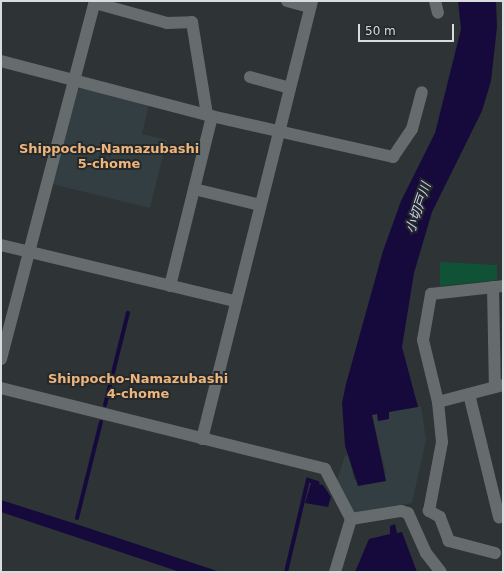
<!DOCTYPE html>
<html>
<head>
<meta charset="utf-8">
<style>
  body { margin:0 }
  #map { position:relative; width:504px; height:573px; overflow:hidden; background:#2e3335; font-family:"DejaVu Sans","Noto Sans JP",sans-serif }
  div>[style] { position:absolute }
  .built>* { inset:0; background:#333e43 }
  .green>* { inset:0; background:#105235 }
  .water>* { inset:0; background:#160a3d }
  .stream>* { height:4px; margin:-2px; padding:0 2px; transform-origin:2px; border-radius:2px; background:#160a3d }
  .minor>* { height:12px; margin:-6px; padding:0 6px; transform-origin:6px; border-radius:6px; background:#666c6e }
  span { translate:-50% -50%; white-space:nowrap; text-align:center; line-height:1.15; -webkit-text-stroke:4px #24292b; paint-order:stroke }
  .neighbourhood-label { font-size:13px; color:#f0b57c; font-weight:700 }
  .water-label { font-size:13px; color:#d1d0f3; font-style:italic }
  .frame { position:absolute; inset:0; border:2px solid #d9dcdd; pointer-events:none }
  .scale { position:absolute; left:358px; top:24px; width:96px; height:18px; box-sizing:border-box; border:2px solid #d9dcdd; border-top:0; padding-left:5px; font-size:12px; line-height:14px; white-space:nowrap; color:#d9dcdd; -webkit-text-stroke:3px #24292b; paint-order:stroke }
</style>
</head>
<body>
<div id="map">
  <div class="built">
    <div style="clip-path:polygon(81px 88px,149px 104px,142px 134px,167px 140px,150px 208px,52px 184px,76px 91px)"></div>
    <div style="clip-path:polygon(421px 406px,426px 440px,412px 503px,354px 513px,337px 480px,345px 456px,349px 454px,354px 480px,386px 473px,372px 415px,377px 414px,378px 421px,389px 419px,388px 412px)"></div>
  </div>
  <div class="green">
    <div style="clip-path:polygon(440px 262px,497px 265px,497px 280px,440px 286px)"></div>
  </div>
  <div class="water">
    <div style="clip-path:polygon(458px 1px,496px 1px,497px 27px,491px 81px,482px 111px,432px 212px,414px 273px,402px 347px,418px 407px,389px 412px,389px 419px,378px 421px,377px 414px,372px 415px,386px 481px,358px 486px,345px 446px,342px 403px,346px 384px,383px 251px,401px 201px,435px 133px,461px 29px)"></div>
    <div style="clip-path:polygon(311px 483px,323px 485px,331px 497px,328px 507px,305px 503px)"></div>
    <div style="clip-path:polygon(1px 500px,76px 524px,220px 572px,180px 572px,1px 512px)"></div>
    <div style="clip-path:polygon(395px 524px,397px 533px,402px 532px,417px 572px,355px 572px,369px 539px,390px 534px,390px 526px)"></div>
  </div>
  <div class="stream">
    <div style="left:105px;top:405px;width:95px;rotate:-76deg"></div>
    <div style="left:77px;top:518px;width:99px;rotate:-76deg"></div>
    <div style="left:286px;top:572px;width:95px;rotate:-76.6deg"></div>
    <div style="left:308px;top:480px;width:10px;rotate:17deg"></div>
  </div>
  <div class="minor">
    <div style="left:287px;top:1px;width:24px;rotate:15deg"></div>
    <div style="left:435px;top:1px;width:12px;rotate:76deg"></div>
    <div style="left:95px;top:3px;width:75px;rotate:15.5deg"></div>
    <div style="left:167px;top:23px;width:25px;rotate:-2deg"></div>
    <div style="left:192px;top:22px;width:94px;rotate:80.8deg"></div>
    <div style="left:1px;top:61px;width:213px;rotate:14.7deg"></div>
    <div style="left:207px;top:115px;width:191px;rotate:12.7deg"></div>
    <div style="left:393px;top:157px;width:34px;rotate:-56deg"></div>
    <div style="left:412px;top:129px;width:38px;rotate:-75deg"></div>
    <div style="left:250px;top:77px;width:41px;rotate:15.4deg"></div>
    <div style="left:194px;top:189px;width:68px;rotate:13.6deg"></div>
    <div style="left:1px;top:245px;width:241px;rotate:13.5deg"></div>
    <div style="left:170px;top:286px;width:175px;rotate:-76.1deg"></div>
    <div style="left:493px;top:287px;width:100px;rotate:88.9deg"></div>
    <div style="left:1px;top:359px;width:370px;rotate:-75.3deg"></div>
    <div style="left:1px;top:388px;width:334px;rotate:14deg"></div>
    <div style="left:325px;top:469px;width:56px;rotate:62.5deg"></div>
    <div style="left:351px;top:519px;width:55px;rotate:106.8deg"></div>
    <div style="left:469px;top:394px;width:127px;rotate:76.3deg"></div>
    <div style="left:438px;top:402px;width:67px;rotate:-14.7deg"></div>
    <div style="left:202px;top:439px;width:452px;rotate:-75.9deg"></div>
    <div style="left:351px;top:519px;width:51px;rotate:-9.1deg"></div>
    <div style="left:401px;top:511px;width:7px;rotate:16deg"></div>
    <div style="left:408px;top:513px;width:44px;rotate:65.8deg"></div>
    <div style="left:426px;top:553px;width:24px;rotate:52deg"></div>
    <div style="left:495px;top:553px;width:48px;rotate:-165.4deg"></div>
    <div style="left:449px;top:541px;width:26px;rotate:-111deg"></div>
    <div style="left:440px;top:517px;width:13px;rotate:-151deg"></div>
    <div style="left:429px;top:511px;width:70px;rotate:-79.3deg"></div>
    <div style="left:442px;top:442px;width:40px;rotate:-95.7deg"></div>
    <div style="left:438px;top:402px;width:64px;rotate:-103.6deg"></div>
    <div style="left:423px;top:340px;width:47px;rotate:-80.1deg"></div>
    <div style="left:431px;top:294px;width:72px;rotate:-6.3deg"></div>
  </div>
  <div class="neighbourhood-label">
    <span style="left:109px;top:157px">Shippocho-Namazubashi<br>5-chome</span>
    <span style="left:138px;top:387px">Shippocho-Namazubashi<br>4-chome</span>
  </div>
  <div class="water-label">
    <span style="left:419px;top:208px;rotate:-71deg">小切戸川</span>
  </div>
  <div class="frame"></div>
  <div class="scale">50 m</div>
</div>
</body>
</html>
